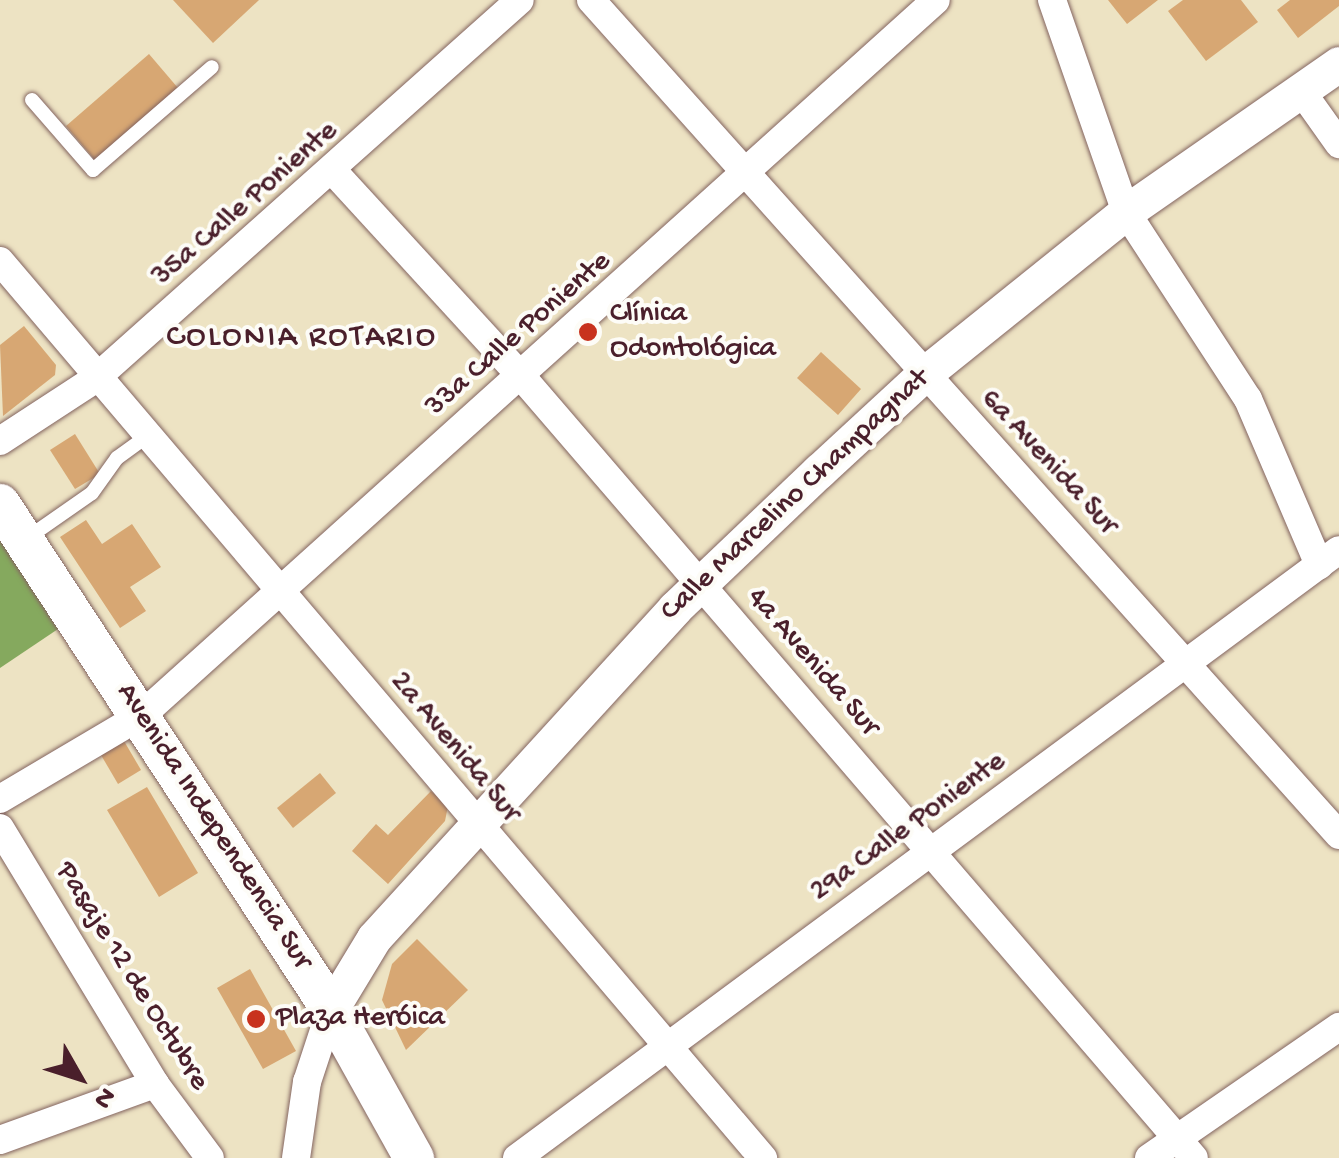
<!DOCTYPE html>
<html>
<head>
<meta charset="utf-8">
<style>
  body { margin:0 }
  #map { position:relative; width:1339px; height:1158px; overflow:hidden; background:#ede3c3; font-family:"Gochi Hand",sans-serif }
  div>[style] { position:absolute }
  .forest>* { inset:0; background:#85a95e }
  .building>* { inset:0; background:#d7a773 }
  .roads { filter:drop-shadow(0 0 2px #836460) drop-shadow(0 0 2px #836460) }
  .service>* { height:14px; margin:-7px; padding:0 7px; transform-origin:7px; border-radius:7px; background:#fff }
  .minor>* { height:28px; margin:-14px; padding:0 14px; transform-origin:14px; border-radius:14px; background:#fff }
  .tertiary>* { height:35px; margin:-17.5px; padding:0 17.5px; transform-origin:17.5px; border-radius:17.5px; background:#fff }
  .secondary>* { height:40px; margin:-20px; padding:0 20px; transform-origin:20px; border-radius:20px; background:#fff }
  .dots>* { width:28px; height:28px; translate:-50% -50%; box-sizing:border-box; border:5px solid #fdfcf7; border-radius:50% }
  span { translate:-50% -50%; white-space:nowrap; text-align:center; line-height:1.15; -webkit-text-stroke:8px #fdfcf7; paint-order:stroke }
  .street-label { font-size:30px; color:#4a1f2b }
  .poi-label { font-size:30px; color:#4a1f2b }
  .left { translate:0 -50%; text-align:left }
  .neighbourhood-label { font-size:32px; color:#4a1f2b; letter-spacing:2.5px }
  .north { position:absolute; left:30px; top:1028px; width:100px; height:100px; -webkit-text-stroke:8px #fdfcf7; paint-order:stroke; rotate:129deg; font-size:28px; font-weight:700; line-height:40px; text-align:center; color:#4a1f2b }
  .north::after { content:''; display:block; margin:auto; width:35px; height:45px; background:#4a1f2b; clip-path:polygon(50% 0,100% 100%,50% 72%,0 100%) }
</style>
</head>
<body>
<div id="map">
  <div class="forest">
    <div style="clip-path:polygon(0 535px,64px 625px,0 668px)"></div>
  </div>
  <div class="building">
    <div style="clip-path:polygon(173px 0,259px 0,213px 43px)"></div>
    <div style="clip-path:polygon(1108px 0,1158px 0,1127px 24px)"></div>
    <div style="clip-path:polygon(1183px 0,1241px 0,1258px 22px,1206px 61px,1168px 11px)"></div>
    <div style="clip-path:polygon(1290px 0,1339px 0,1339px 6px,1298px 38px,1277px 10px)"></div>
    <div style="clip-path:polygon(149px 54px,178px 88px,95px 160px,66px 126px)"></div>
    <div style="clip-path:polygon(24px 326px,56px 365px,55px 375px,3px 416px,0 345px)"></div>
    <div style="clip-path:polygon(821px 352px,861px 389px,838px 415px,797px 378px)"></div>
    <div style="clip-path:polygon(75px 434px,100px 474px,75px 489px,50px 450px)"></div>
    <div style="clip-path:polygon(86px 520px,102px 544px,132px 524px,161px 567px,130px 587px,146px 611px,120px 628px,60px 537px)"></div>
    <div style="clip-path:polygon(124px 741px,141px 770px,118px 784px,101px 755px)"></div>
    <div style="clip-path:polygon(320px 773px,336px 793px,293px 828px,277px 808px)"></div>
    <div style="clip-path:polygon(147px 787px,198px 873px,159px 897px,107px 810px)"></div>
    <div style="clip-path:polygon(431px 791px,448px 806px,445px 821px,388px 884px,352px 851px,376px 824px,388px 835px)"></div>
    <div style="clip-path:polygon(417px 939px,468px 990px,406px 1050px,382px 1000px,392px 964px)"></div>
    <div style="clip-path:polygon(250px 969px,296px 1051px,263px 1069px,217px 988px)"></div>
  </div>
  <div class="roads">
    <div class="service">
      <div style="left:32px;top:100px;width:93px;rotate:48.9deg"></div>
      <div style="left:93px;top:170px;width:157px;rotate:-40.9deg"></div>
      <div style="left:26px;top:539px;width:80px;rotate:-34.9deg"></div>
      <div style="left:92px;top:493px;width:43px;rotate:-54.5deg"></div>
      <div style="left:117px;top:458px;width:36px;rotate:-36deg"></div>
    </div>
    <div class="minor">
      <div style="left:591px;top:0;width:1121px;rotate:48.15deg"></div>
      <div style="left:1052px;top:0;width:225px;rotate:70.8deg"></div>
      <div style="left:1126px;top:212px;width:223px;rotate:56.9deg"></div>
      <div style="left:1248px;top:399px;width:181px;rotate:66.8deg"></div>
      <div style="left:1302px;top:92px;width:64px;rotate:54.6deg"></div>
      <div style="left:334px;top:172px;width:278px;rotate:47.5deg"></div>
      <div style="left:522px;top:377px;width:1030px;rotate:49.29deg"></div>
      <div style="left:0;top:261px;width:1178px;rotate:49.62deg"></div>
      <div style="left:0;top:441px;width:113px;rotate:-33.1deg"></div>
      <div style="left:95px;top:379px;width:569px;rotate:-41.73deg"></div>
      <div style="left:0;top:799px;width:165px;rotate:-30.6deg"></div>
      <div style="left:142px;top:715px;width:1068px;rotate:-42deg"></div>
      <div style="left:0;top:828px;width:299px;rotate:58.8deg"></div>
      <div style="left:155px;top:1084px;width:92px;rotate:53.4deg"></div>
      <div style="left:0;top:1140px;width:165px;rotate:-19.9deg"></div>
      <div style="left:296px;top:1158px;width:77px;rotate:-81.8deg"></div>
      <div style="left:307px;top:1082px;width:77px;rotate:-71.8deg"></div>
      <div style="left:517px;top:1158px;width:1022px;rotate:-36.49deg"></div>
      <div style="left:1149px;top:1158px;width:231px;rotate:-34.6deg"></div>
    </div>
    <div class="tertiary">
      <div style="left:331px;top:1009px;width:83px;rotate:-58.8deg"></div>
      <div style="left:374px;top:938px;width:447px;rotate:-47.6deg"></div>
      <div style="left:675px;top:608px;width:199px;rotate:-43.6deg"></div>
      <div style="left:819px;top:471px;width:140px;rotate:-42.7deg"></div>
      <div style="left:922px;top:376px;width:262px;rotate:-38.8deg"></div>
      <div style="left:1126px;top:212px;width:259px;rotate:-34.8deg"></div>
    </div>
    <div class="secondary">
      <div style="left:0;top:504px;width:604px;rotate:56.76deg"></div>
      <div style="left:331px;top:1009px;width:171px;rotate:60.9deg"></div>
    </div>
  </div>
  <div class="dots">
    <div style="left:588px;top:332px;background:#c8321e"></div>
    <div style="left:256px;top:1019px;background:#c8321e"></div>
  </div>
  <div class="street-label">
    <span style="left:246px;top:205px;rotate:-41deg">35a Calle Poniente</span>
    <span style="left:519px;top:335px;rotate:-41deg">33a Calle Poniente</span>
    <span style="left:1048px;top:463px;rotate:47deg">6a Avenida Sur</span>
    <span style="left:796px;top:496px;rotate:-43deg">Calle Marcelino Champagnat</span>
    <span style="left:812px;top:663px;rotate:49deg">4a Avenida Sur</span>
    <span style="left:454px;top:748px;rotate:50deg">2a Avenida Sur</span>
    <span style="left:213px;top:827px;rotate:57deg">Avenida Independencia Sur</span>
    <span style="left:909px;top:828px;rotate:-36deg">29a Calle Poniente</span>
    <span style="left:131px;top:977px;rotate:58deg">Pasaje 12 de Octubre</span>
  </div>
  <div class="poi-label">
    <span class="left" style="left:610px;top:332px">Clínica<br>Odontológica</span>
    <span class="left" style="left:276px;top:1019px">Plaza Heróica</span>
  </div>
  <div class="neighbourhood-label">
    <span style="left:302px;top:338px">COLONIA ROTARIO</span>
  </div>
  <div class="north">N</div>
</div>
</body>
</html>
